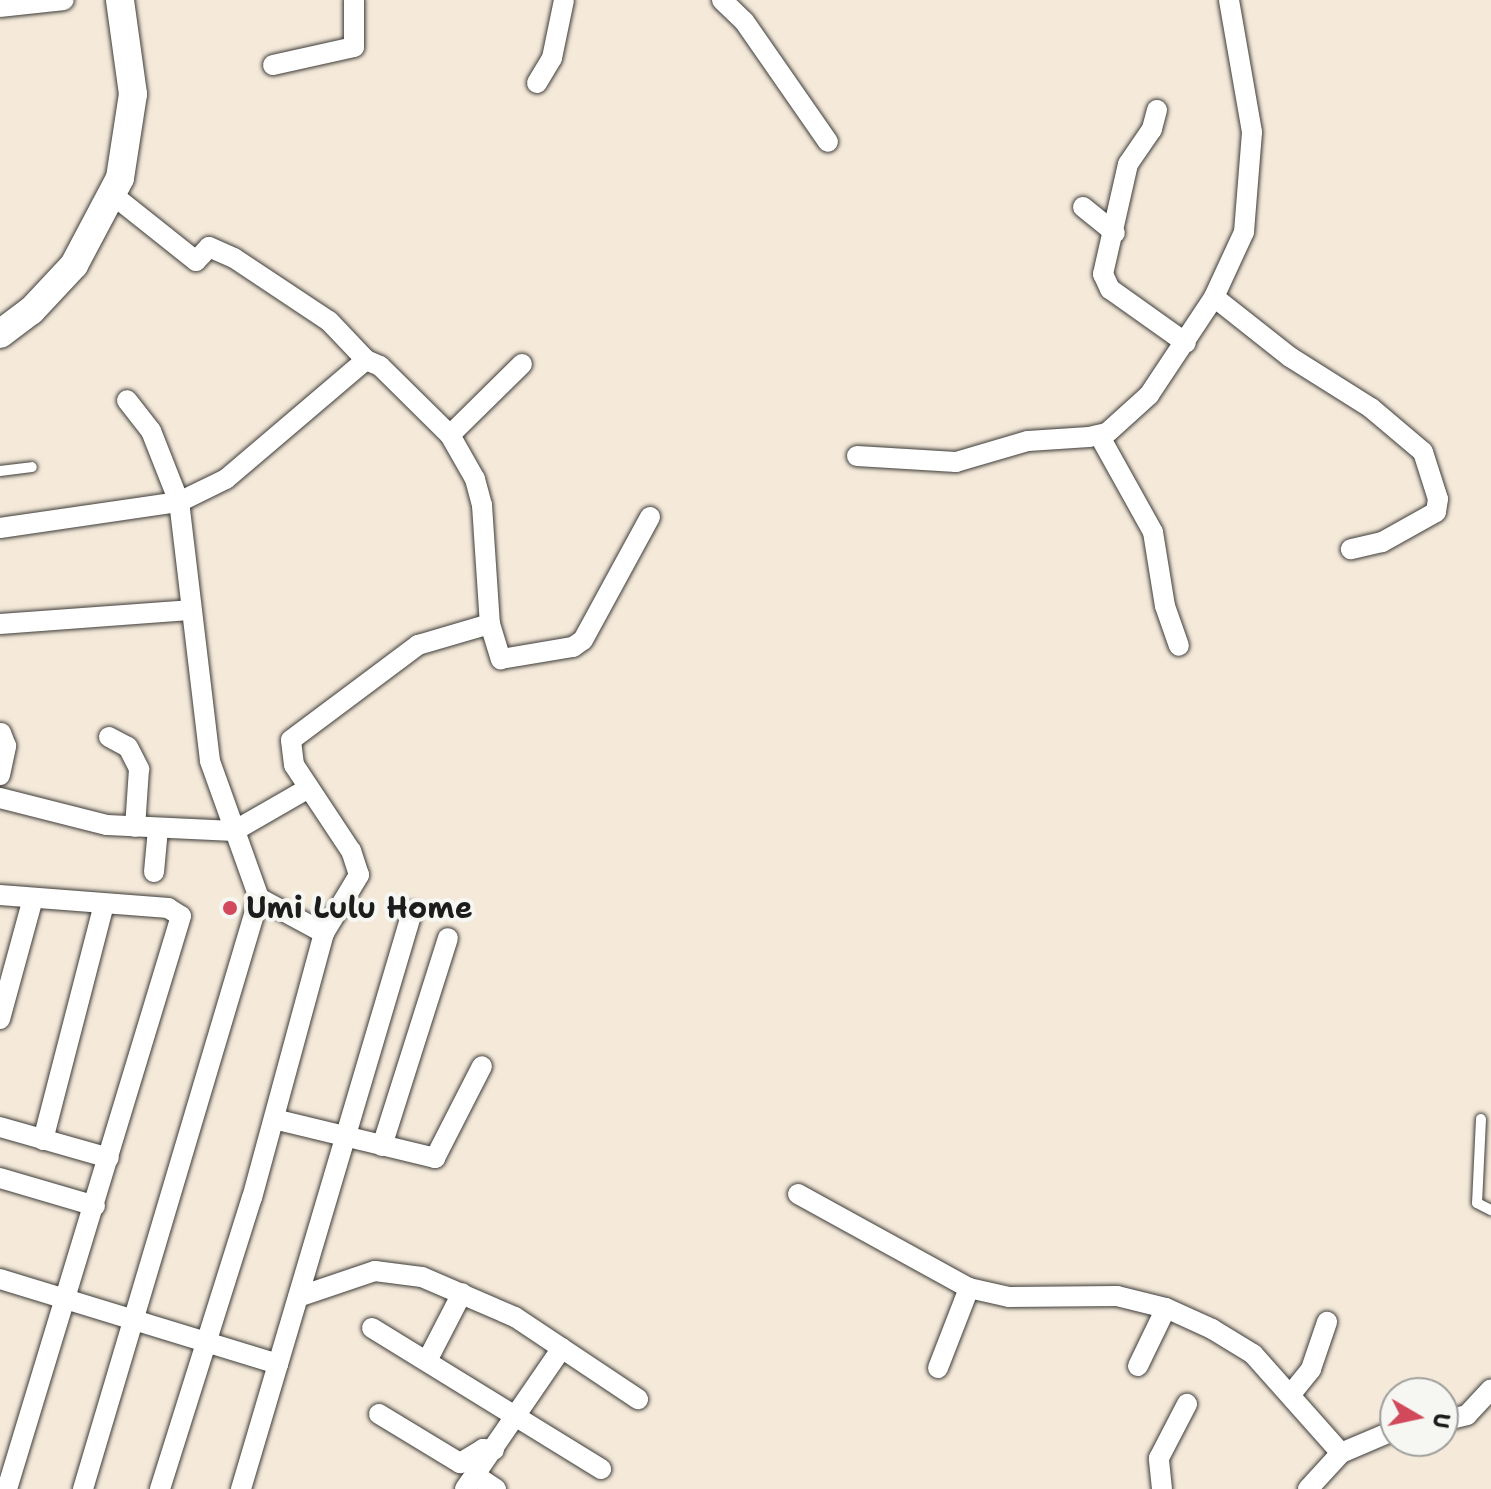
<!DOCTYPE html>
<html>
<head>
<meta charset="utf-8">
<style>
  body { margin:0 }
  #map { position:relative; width:1491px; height:1489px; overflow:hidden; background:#f5eada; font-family:"Shantell Sans",sans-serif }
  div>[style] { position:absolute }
  .roads { filter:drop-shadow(0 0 2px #3d3b38) drop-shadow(0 0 2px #3d3b38) }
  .lane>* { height:10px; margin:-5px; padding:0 5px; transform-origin:5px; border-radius:5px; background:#fff }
  .street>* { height:20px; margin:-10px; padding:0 10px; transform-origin:10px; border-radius:10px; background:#fff }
  .secondary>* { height:28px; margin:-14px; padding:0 14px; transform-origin:14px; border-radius:14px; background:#fff }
  .dots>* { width:22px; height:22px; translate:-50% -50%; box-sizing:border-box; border:4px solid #f6f6f2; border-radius:50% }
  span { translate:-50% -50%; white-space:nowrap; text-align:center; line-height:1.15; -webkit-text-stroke:8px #f6f6f2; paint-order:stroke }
  .poi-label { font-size:30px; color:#1c1c1c; font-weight:700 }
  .left { translate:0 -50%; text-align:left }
  .north { position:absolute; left:1379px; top:1377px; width:80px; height:80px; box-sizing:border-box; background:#f6f6f2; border:2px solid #9f9f9c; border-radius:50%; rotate:99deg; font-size:22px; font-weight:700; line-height:32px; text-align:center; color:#1c1c1c }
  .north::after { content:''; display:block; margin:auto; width:28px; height:36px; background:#d1495b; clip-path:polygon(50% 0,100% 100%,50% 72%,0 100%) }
</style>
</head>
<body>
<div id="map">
  <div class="roads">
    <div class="lane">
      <div style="left:0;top:471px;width:32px;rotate:-7deg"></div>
      <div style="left:1481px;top:1119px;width:84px;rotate:92.7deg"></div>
      <div style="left:1477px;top:1203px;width:16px;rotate:27deg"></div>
    </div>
    <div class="street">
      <div style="left:722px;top:0;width:30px;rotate:44deg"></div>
      <div style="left:744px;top:21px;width:147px;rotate:55.2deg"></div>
      <div style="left:0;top:7px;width:64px;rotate:-6.2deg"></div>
      <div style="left:273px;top:65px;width:83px;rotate:-12.5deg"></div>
      <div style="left:354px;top:47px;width:47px;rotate:-90deg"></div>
      <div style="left:537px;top:83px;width:29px;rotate:-59deg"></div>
      <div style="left:552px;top:58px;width:59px;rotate:-78.3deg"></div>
      <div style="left:1157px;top:110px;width:20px;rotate:105deg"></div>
      <div style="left:1152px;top:129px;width:42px;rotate:124.4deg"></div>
      <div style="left:1128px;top:164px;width:113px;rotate:102.8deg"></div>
      <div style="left:1103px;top:274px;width:17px;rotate:65deg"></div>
      <div style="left:1110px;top:289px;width:93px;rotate:35.4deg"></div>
      <div style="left:113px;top:195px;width:106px;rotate:38.5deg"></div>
      <div style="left:196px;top:261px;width:19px;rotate:-47deg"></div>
      <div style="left:209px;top:247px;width:27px;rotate:24deg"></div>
      <div style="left:234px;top:258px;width:114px;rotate:33.6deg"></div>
      <div style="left:329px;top:321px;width:54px;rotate:46.5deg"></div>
      <div style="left:1083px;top:207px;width:41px;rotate:39.1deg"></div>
      <div style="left:1214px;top:297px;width:97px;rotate:38.3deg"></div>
      <div style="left:1290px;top:357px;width:96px;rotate:32.2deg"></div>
      <div style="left:1371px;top:408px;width:68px;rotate:40.2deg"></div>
      <div style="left:1423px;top:452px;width:49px;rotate:72.3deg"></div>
      <div style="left:1438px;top:499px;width:13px;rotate:99deg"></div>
      <div style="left:1436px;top:512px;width:62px;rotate:150.9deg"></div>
      <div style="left:1382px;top:542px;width:32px;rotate:167deg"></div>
      <div style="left:450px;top:435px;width:101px;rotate:-44.6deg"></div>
      <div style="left:1099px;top:435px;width:111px;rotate:60.9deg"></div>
      <div style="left:1153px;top:532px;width:75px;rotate:80.8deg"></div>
      <div style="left:1165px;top:606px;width:42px;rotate:70.7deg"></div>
      <div style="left:857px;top:456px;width:99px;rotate:3.5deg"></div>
      <div style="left:956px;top:462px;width:75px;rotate:-16.3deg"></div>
      <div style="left:1028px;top:441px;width:61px;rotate:-3.8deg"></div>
      <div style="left:1089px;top:437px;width:18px;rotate:-13deg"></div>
      <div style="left:1107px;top:433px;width:57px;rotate:-42.1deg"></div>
      <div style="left:1149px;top:395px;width:118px;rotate:-56.4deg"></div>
      <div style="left:1214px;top:297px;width:72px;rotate:-65.2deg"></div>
      <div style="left:1244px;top:232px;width:100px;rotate:-85.4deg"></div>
      <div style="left:1252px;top:132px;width:134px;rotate:-99.9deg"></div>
      <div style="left:0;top:528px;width:181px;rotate:-8.3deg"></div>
      <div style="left:179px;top:502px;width:52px;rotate:-26.1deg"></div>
      <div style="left:226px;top:479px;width:184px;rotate:-40.4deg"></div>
      <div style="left:366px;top:360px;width:15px;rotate:23deg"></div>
      <div style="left:380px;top:366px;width:98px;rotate:44.6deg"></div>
      <div style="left:450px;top:435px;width:51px;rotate:60.4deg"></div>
      <div style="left:475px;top:479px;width:27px;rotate:75deg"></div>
      <div style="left:482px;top:505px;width:119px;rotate:86.2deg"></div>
      <div style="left:490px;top:624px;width:37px;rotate:73deg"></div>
      <div style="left:501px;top:659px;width:73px;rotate:-9.5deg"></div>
      <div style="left:573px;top:647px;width:12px;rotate:-35deg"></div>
      <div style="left:583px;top:640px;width:140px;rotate:-61.4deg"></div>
      <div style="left:0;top:624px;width:190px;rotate:-4.2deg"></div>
      <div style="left:109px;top:737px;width:21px;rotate:28deg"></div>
      <div style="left:128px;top:747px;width:25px;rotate:63deg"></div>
      <div style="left:139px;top:769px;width:58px;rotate:93.9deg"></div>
      <div style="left:0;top:775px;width:30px;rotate:-78deg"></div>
      <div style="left:6px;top:746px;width:14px;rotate:-111deg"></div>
      <div style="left:0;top:798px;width:110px;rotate:14.2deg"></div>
      <div style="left:107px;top:825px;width:127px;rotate:2.7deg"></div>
      <div style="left:234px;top:831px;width:84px;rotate:-29.9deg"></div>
      <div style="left:154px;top:872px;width:43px;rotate:-84.7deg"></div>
      <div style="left:0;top:895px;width:169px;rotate:4.4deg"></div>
      <div style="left:168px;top:908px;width:15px;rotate:32deg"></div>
      <div style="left:181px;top:916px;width:599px;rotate:106.89deg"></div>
      <div style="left:259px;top:898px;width:74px;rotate:28.3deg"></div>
      <div style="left:324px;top:933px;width:68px;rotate:-58.9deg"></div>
      <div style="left:359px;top:875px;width:25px;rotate:-108deg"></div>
      <div style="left:351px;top:851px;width:103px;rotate:-123.5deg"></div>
      <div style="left:294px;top:765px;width:25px;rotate:-97deg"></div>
      <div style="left:291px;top:740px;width:159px;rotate:-36.8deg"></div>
      <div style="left:418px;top:645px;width:75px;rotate:-16.3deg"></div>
      <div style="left:0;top:1019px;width:125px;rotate:-74.7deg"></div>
      <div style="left:274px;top:1119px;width:166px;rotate:13.6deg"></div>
      <div style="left:435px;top:1158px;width:103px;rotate:-62.9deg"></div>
      <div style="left:0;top:1127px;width:113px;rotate:15.9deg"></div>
      <div style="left:43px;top:1140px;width:244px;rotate:-75.5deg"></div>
      <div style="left:382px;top:1146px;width:218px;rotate:-72.4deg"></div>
      <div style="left:0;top:1178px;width:99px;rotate:16.4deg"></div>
      <div style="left:798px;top:1194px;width:195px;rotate:28.8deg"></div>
      <div style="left:969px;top:1288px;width:41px;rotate:12.7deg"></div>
      <div style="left:1009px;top:1297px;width:108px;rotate:-0.5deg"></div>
      <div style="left:1117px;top:1296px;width:50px;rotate:13.8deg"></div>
      <div style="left:1166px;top:1308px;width:51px;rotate:24.5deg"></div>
      <div style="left:1212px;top:1329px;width:48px;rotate:31.4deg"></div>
      <div style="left:1253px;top:1354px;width:132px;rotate:48.4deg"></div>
      <div style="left:0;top:1279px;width:291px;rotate:17deg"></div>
      <div style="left:298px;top:1297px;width:81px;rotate:-18.7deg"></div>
      <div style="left:375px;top:1271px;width:47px;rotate:7.3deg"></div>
      <div style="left:422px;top:1277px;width:101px;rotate:23.3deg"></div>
      <div style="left:515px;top:1317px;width:148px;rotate:33.7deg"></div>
      <div style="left:372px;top:1328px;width:269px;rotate:31.6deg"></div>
      <div style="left:428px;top:1359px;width:74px;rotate:-62.7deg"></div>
      <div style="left:1138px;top:1366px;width:64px;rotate:-64.2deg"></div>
      <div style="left:938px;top:1368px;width:86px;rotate:-68.8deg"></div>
      <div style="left:1291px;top:1394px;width:32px;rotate:-51deg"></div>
      <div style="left:1311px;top:1369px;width:50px;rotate:-71.2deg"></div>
      <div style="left:379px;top:1414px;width:95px;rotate:31.2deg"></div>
      <div style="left:460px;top:1463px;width:27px;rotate:-31deg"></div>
      <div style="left:483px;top:1449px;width:11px;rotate:5deg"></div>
      <div style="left:1443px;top:1421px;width:25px;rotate:-14deg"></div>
      <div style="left:1467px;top:1415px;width:35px;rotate:-47deg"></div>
      <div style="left:476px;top:1476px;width:24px;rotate:33deg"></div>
      <div style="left:83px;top:1489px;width:617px;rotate:-73.42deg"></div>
      <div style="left:259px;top:898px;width:145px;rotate:-109.7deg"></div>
      <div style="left:210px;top:761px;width:261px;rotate:-96.8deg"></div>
      <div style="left:179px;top:502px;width:76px;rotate:-111.5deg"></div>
      <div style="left:151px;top:431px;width:39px;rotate:-128deg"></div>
      <div style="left:160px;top:1489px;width:305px;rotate:-72.5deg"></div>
      <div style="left:252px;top:1198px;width:275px;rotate:-74.8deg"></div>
      <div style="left:241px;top:1489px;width:602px;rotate:-73.49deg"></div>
      <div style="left:465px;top:1489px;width:171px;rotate:-55.5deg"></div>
      <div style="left:1162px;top:1489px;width:31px;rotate:-96deg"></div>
      <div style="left:1159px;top:1458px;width:61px;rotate:-62.6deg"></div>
      <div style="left:1308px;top:1489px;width:49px;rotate:-47.5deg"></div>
      <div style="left:1341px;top:1453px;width:59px;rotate:-23.1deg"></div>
    </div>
    <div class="secondary">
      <div style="left:0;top:334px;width:39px;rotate:-37deg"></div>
      <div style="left:31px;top:311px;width:63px;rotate:-46.9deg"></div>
      <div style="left:74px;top:265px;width:98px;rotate:-62.1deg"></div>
      <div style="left:120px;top:178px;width:85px;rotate:-81.2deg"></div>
      <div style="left:133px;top:94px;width:95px;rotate:-97.9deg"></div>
    </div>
  </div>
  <div class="dots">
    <div style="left:230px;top:908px;background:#d1495b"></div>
  </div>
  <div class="poi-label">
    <span class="left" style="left:246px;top:908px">Umi Lulu Home</span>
  </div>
  <div class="north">U</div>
</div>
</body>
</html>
